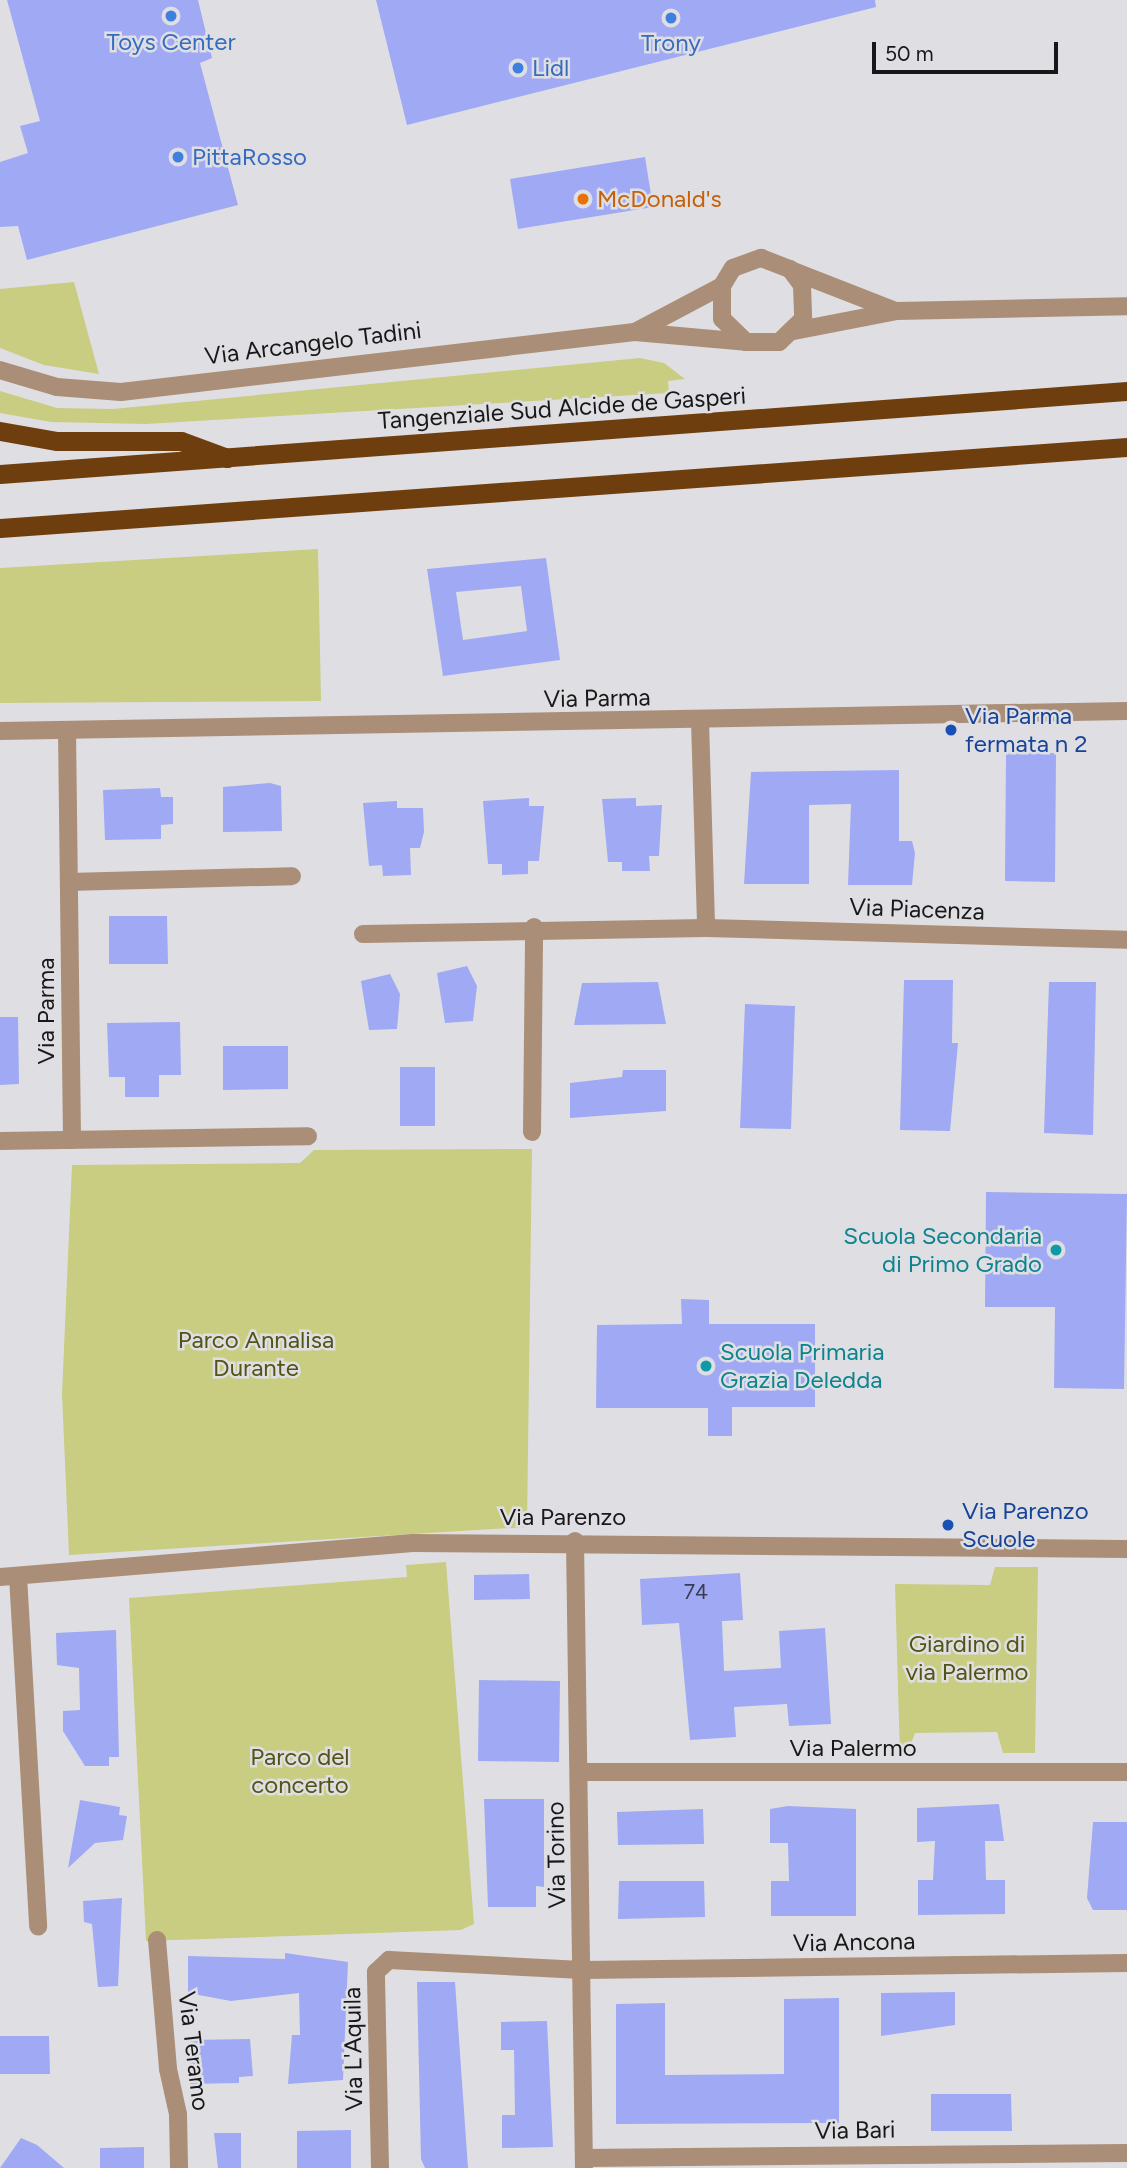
<!DOCTYPE html>
<html>
<head>
<meta charset="utf-8">
<style>
  body { margin:0 }
  #map { position:relative; width:1127px; height:2168px; overflow:hidden; background:#dfdfe3; font-family:Figtree,sans-serif }
  div>[style] { position:absolute }
  .green>* { inset:0; background:#c9cd81 }
  .building>* { inset:0; background:#9fa9f4 }
  .minor>* { height:18px; margin:-9px; padding:0 9px; transform-origin:9px; border-radius:9px; background:#ab8e77 }
  .trunk>* { height:19px; margin:-9.5px; padding:0 9.5px; transform-origin:9.5px; border-radius:9.5px; background:#6f3e0e }
  .dots>* { width:19px; height:19px; translate:-50% -50%; box-sizing:border-box; border:4px solid #dfdfe3; border-radius:50% }
  span { translate:-50% -50%; white-space:nowrap; text-align:center; line-height:1.15; -webkit-text-stroke:5px #dfdfe3; paint-order:stroke }
  .number-label { font-size:21px; color:#3a3c50 }
  .number-label span { -webkit-text-stroke-width:0 }
  .shop-label { font-size:24px; color:#366cbe }
  .left { translate:0 -50%; text-align:left }
  .food-label { font-size:24px; color:#c56008 }
  .street-label { font-size:24px; color:#181819 }
  .transit-label { font-size:24px; color:#164399 }
  .culture-label { font-size:24px; color:#0d838f }
  .right { translate:-100% -50%; text-align:right }
  .park-label { font-size:24px; color:#525314 }
  .scale { position:absolute; left:872px; top:42px; width:186px; height:32px; box-sizing:border-box; border:4px solid #181819; border-top:0; padding-left:9px; font-size:21px; line-height:24px; white-space:nowrap; color:#181819; -webkit-text-stroke:5px #dfdfe3; paint-order:stroke }
</style>
</head>
<body>
<div id="map">
  <div class="green">
    <div style="clip-path:polygon(74px 282px,99px 374px,44px 365px,0 348px,0 289px)"></div>
    <div style="clip-path:polygon(640px 358px,664px 363px,685px 379px,668px 381px,669px 393px,146px 424px,51px 422px,0 413px,0 391px,57px 408px,113px 409px)"></div>
    <div style="clip-path:polygon(318px 549px,321px 701px,0 703px,0 568px)"></div>
    <div style="clip-path:polygon(532px 1149px,527px 1527px,69px 1555px,62px 1394px,72px 1165px,300px 1163px,314px 1150px)"></div>
    <div style="clip-path:polygon(446px 1562px,474px 1924px,461px 1930px,146px 1941px,129px 1598px,407px 1577px,406px 1565px)"></div>
    <div style="clip-path:polygon(995px 1567px,1038px 1567px,1035px 1753px,1003px 1753px,997px 1732px,915px 1733px,906px 1757px,900px 1757px,895px 1584px,990px 1585px)"></div>
  </div>
  <div class="building">
    <div style="clip-path:polygon(7px 0,198px 0,212px 58px,200px 63px,238px 205px,27px 260px,18px 226px,0 227px,0 162px,28px 153px,20px 126px,40px 121px)"></div>
    <div style="clip-path:polygon(376px 0,875px 0,876px 7px,407px 125px)"></div>
    <div style="clip-path:polygon(645px 157px,653px 207px,518px 229px,510px 179px)"></div>
    <div style="clip-path:polygon(evenodd,546px 558px,560px 660px,443px 676px,427px 569px,546px 558px,521px 586px,527px 631px,463px 640px,456px 592px,521px 586px)"></div>
    <div style="clip-path:polygon(1006px 753px,1056px 753px,1055px 882px,1005px 881px)"></div>
    <div style="clip-path:polygon(899px 770px,899px 841px,912px 841px,915px 853px,912px 885px,848px 885px,851px 804px,809px 805px,809px 884px,744px 884px,751px 772px)"></div>
    <div style="clip-path:polygon(270px 783px,281px 786px,282px 831px,223px 832px,223px 787px)"></div>
    <div style="clip-path:polygon(160px 788px,161px 797px,173px 797px,173px 824px,161px 825px,161px 839px,105px 840px,103px 790px)"></div>
    <div style="clip-path:polygon(529px 798px,529px 806px,544px 806px,539px 861px,528px 861px,528px 874px,502px 875px,502px 864px,488px 864px,483px 801px)"></div>
    <div style="clip-path:polygon(636px 798px,636px 806px,662px 805px,659px 856px,649px 856px,650px 871px,622px 871px,622px 862px,608px 862px,602px 799px)"></div>
    <div style="clip-path:polygon(397px 801px,397px 808px,423px 808px,424px 832px,420px 848px,410px 848px,411px 875px,383px 876px,382px 865px,369px 866px,363px 803px)"></div>
    <div style="clip-path:polygon(109px 916px,167px 916px,168px 964px,109px 964px)"></div>
    <div style="clip-path:polygon(467px 966px,477px 986px,473px 1021px,445px 1023px,437px 973px)"></div>
    <div style="clip-path:polygon(390px 974px,400px 994px,397px 1029px,369px 1030px,361px 981px)"></div>
    <div style="clip-path:polygon(904px 980px,953px 980px,952px 1043px,958px 1043px,950px 1131px,900px 1130px)"></div>
    <div style="clip-path:polygon(658px 982px,666px 1024px,574px 1025px,582px 983px)"></div>
    <div style="clip-path:polygon(1049px 982px,1096px 982px,1093px 1135px,1044px 1133px)"></div>
    <div style="clip-path:polygon(745px 1004px,795px 1006px,791px 1129px,740px 1128px)"></div>
    <div style="clip-path:polygon(0 1017px,18px 1017px,19px 1084px,0 1085px)"></div>
    <div style="clip-path:polygon(180px 1022px,181px 1075px,159px 1075px,159px 1097px,125px 1097px,125px 1077px,109px 1077px,107px 1023px)"></div>
    <div style="clip-path:polygon(223px 1046px,288px 1046px,288px 1089px,223px 1090px)"></div>
    <div style="clip-path:polygon(400px 1067px,435px 1067px,435px 1126px,400px 1126px)"></div>
    <div style="clip-path:polygon(623px 1070px,666px 1070px,666px 1111px,570px 1118px,570px 1083px,622px 1077px)"></div>
    <div style="clip-path:polygon(986px 1192px,1127px 1194px,1124px 1389px,1054px 1388px,1055px 1307px,985px 1307px)"></div>
    <div style="clip-path:polygon(681px 1299px,709px 1300px,709px 1324px,815px 1324px,815px 1407px,732px 1407px,732px 1436px,708px 1436px,708px 1408px,596px 1408px,597px 1325px,682px 1324px)"></div>
    <div style="clip-path:polygon(740px 1573px,743px 1620px,722px 1621px,724px 1671px,781px 1668px,779px 1631px,825px 1628px,831px 1724px,789px 1726px,787px 1704px,734px 1707px,736px 1737px,690px 1740px,679px 1623px,642px 1625px,640px 1579px)"></div>
    <div style="clip-path:polygon(529px 1574px,530px 1599px,474px 1600px,474px 1575px)"></div>
    <div style="clip-path:polygon(116px 1630px,119px 1757px,109px 1757px,109px 1766px,85px 1766px,63px 1731px,63px 1711px,80px 1710px,79px 1668px,57px 1665px,56px 1633px)"></div>
    <div style="clip-path:polygon(479px 1680px,560px 1681px,559px 1762px,478px 1761px)"></div>
    <div style="clip-path:polygon(484px 1799px,544px 1799px,544px 1887px,536px 1886px,536px 1907px,488px 1907px)"></div>
    <div style="clip-path:polygon(80px 1800px,120px 1807px,119px 1815px,127px 1816px,123px 1840px,95px 1843px,68px 1868px)"></div>
    <div style="clip-path:polygon(999px 1804px,1004px 1841px,985px 1841px,986px 1880px,1005px 1880px,1005px 1914px,918px 1915px,918px 1880px,933px 1880px,935px 1841px,917px 1842px,917px 1808px)"></div>
    <div style="clip-path:polygon(788px 1806px,856px 1809px,856px 1916px,771px 1916px,771px 1881px,789px 1881px,788px 1843px,770px 1843px,770px 1809px)"></div>
    <div style="clip-path:polygon(703px 1809px,704px 1844px,618px 1845px,617px 1812px)"></div>
    <div style="clip-path:polygon(1093px 1822px,1127px 1822px,1127px 1910px,1093px 1910px,1087px 1898px)"></div>
    <div style="clip-path:polygon(704px 1881px,705px 1917px,618px 1919px,619px 1881px)"></div>
    <div style="clip-path:polygon(122px 1898px,118px 1986px,98px 1987px,92px 1924px,84px 1922px,83px 1901px)"></div>
    <div style="clip-path:polygon(285px 1953px,348px 1962px,343px 2080px,288px 2084px,292px 2035px,300px 2035px,299px 1993px,231px 2001px,188px 1993px,188px 1956px,285px 1959px)"></div>
    <div style="clip-path:polygon(417px 1982px,455px 1982px,468px 2168px,425px 2168px,421px 2159px)"></div>
    <div style="clip-path:polygon(955px 1992px,955px 2025px,881px 2036px,881px 1993px)"></div>
    <div style="clip-path:polygon(839px 1998px,839px 2123px,616px 2124px,616px 2004px,665px 2003px,665px 2075px,784px 2074px,784px 1999px)"></div>
    <div style="clip-path:polygon(547px 2021px,553px 2147px,502px 2148px,502px 2115px,515px 2115px,514px 2050px,501px 2050px,501px 2022px)"></div>
    <div style="clip-path:polygon(0 2036px,49px 2036px,50px 2074px,0 2074px)"></div>
    <div style="clip-path:polygon(250px 2039px,253px 2076px,239px 2077px,239px 2083px,190px 2084px,190px 2040px)"></div>
    <div style="clip-path:polygon(931px 2094px,1011px 2094px,1012px 2131px,931px 2131px)"></div>
    <div style="clip-path:polygon(351px 2130px,351px 2168px,297px 2168px,297px 2131px)"></div>
    <div style="clip-path:polygon(214px 2133px,241px 2133px,241px 2168px,218px 2168px)"></div>
    <div style="clip-path:polygon(21px 2138px,37px 2145px,64px 2168px,0 2168px)"></div>
    <div style="clip-path:polygon(144px 2147px,144px 2168px,100px 2168px,100px 2148px)"></div>
  </div>
  <div class="minor">
    <div style="left:793px;top:271px;width:107px;rotate:21.3deg"></div>
    <div style="left:794px;top:331px;width:105px;rotate:-11deg"></div>
    <div style="left:897px;top:311px;width:230px;rotate:-1.2deg"></div>
    <div style="left:635px;top:332px;width:98px;rotate:-27.9deg"></div>
    <div style="left:722px;top:286px;width:21px;rotate:-59deg"></div>
    <div style="left:733px;top:268px;width:30px;rotate:-20deg"></div>
    <div style="left:761px;top:258px;width:31px;rotate:21deg"></div>
    <div style="left:790px;top:269px;width:20px;rotate:53deg"></div>
    <div style="left:802px;top:285px;width:34px;rotate:88deg"></div>
    <div style="left:803px;top:319px;width:33px;rotate:136deg"></div>
    <div style="left:779px;top:342px;width:33px;rotate:180deg"></div>
    <div style="left:746px;top:342px;width:33px;rotate:-136deg"></div>
    <div style="left:722px;top:319px;width:33px;rotate:-90deg"></div>
    <div style="left:0;top:370px;width:59px;rotate:16.6deg"></div>
    <div style="left:57px;top:387px;width:64px;rotate:4.5deg"></div>
    <div style="left:121px;top:392px;width:517px;rotate:-6.66deg"></div>
    <div style="left:635px;top:332px;width:111px;rotate:5.1deg"></div>
    <div style="left:700px;top:721px;width:207px;rotate:88.3deg"></div>
    <div style="left:67px;top:730px;width:410px;rotate:89.3deg"></div>
    <div style="left:0;top:731px;width:1127px;rotate:-1.02deg"></div>
    <div style="left:69px;top:882px;width:223px;rotate:-1.5deg"></div>
    <div style="left:363px;top:934px;width:343px;rotate:-1deg"></div>
    <div style="left:706px;top:928px;width:421px;rotate:1.6deg"></div>
    <div style="left:532px;top:1132px;width:205px;rotate:-89.4deg"></div>
    <div style="left:0;top:1141px;width:308px;rotate:-0.9deg"></div>
    <div style="left:575px;top:1541px;width:627px;rotate:89.18deg"></div>
    <div style="left:18px;top:1576px;width:351px;rotate:86.7deg"></div>
    <div style="left:0;top:1577px;width:414px;rotate:-4.7deg"></div>
    <div style="left:413px;top:1543px;width:714px;rotate:0.48deg"></div>
    <div style="left:579px;top:1772px;width:548px"></div>
    <div style="left:157px;top:1940px;width:129px;rotate:85.1deg"></div>
    <div style="left:168px;top:2069px;width:46px;rotate:77.5deg"></div>
    <div style="left:178px;top:2114px;width:54px;rotate:88.9deg"></div>
    <div style="left:584px;top:2158px;width:543px;rotate:-0.53deg"></div>
    <div style="left:380px;top:2168px;width:196px;rotate:-91.2deg"></div>
    <div style="left:376px;top:1972px;width:18px;rotate:-43deg"></div>
    <div style="left:389px;top:1960px;width:193px;rotate:3deg"></div>
    <div style="left:582px;top:1970px;width:545px;rotate:-0.74deg"></div>
  </div>
  <div class="trunk">
    <div style="left:0;top:431px;width:58px;rotate:10deg"></div>
    <div style="left:57px;top:441px;width:124px"></div>
    <div style="left:181px;top:441px;width:49px;rotate:20.3deg"></div>
    <div style="left:0;top:474px;width:1130px;rotate:-4.21deg"></div>
    <div style="left:0;top:528px;width:1130px;rotate:-4.11deg"></div>
  </div>
  <div class="dots">
    <div style="left:171px;top:16px;background:#3f7fe0"></div>
    <div style="left:671px;top:18px;background:#3f7fe0"></div>
    <div style="left:518px;top:68px;background:#3f7fe0"></div>
    <div style="left:178px;top:157px;background:#3f7fe0"></div>
    <div style="left:583px;top:199px;background:#e8710a"></div>
    <div style="left:951px;top:730px;background:#1a4fb4"></div>
    <div style="left:1056px;top:1250px;background:#0f9aa8"></div>
    <div style="left:706px;top:1366px;background:#0f9aa8"></div>
    <div style="left:948px;top:1525px;background:#1a4fb4"></div>
  </div>
  <div class="number-label">
    <span style="left:696px;top:1592px">74</span>
  </div>
  <div class="shop-label">
    <span style="left:171px;top:42px">Toys Center</span>
    <span style="left:671px;top:43px">Trony</span>
    <span class="left" style="left:532px;top:68px">Lidl</span>
    <span class="left" style="left:192px;top:157px">PittaRosso</span>
  </div>
  <div class="food-label">
    <span class="left" style="left:597px;top:199px">McDonald's</span>
  </div>
  <div class="street-label">
    <span style="left:313px;top:343px;rotate:-7deg">Via Arcangelo Tadini</span>
    <span style="left:562px;top:408px;rotate:-4deg">Tangenziale Sud Alcide de Gasperi</span>
    <span style="left:597px;top:698px;rotate:-1deg">Via Parma</span>
    <span style="left:917px;top:909px;rotate:2deg">Via Piacenza</span>
    <span style="left:46px;top:1011px;rotate:-90deg">Via Parma</span>
    <span style="left:563px;top:1517px">Via Parenzo</span>
    <span style="left:853px;top:1748px">Via Palermo</span>
    <span style="left:556px;top:1855px;rotate:-91deg">Via Torino</span>
    <span style="left:854px;top:1942px;rotate:-1deg">Via Ancona</span>
    <span style="left:353px;top:2049px;rotate:-91deg">Via L'Aquila</span>
    <span style="left:194px;top:2051px;rotate:83deg">Via Teramo</span>
    <span style="left:855px;top:2130px;rotate:-1deg">Via Bari</span>
  </div>
  <div class="transit-label">
    <span class="left" style="left:965px;top:730px">Via Parma<br>fermata n 2</span>
    <span class="left" style="left:962px;top:1525px">Via Parenzo<br>Scuole</span>
  </div>
  <div class="culture-label">
    <span class="right" style="left:1042px;top:1250px">Scuola Secondaria<br>di Primo Grado</span>
    <span class="left" style="left:720px;top:1366px">Scuola Primaria<br>Grazia Deledda</span>
  </div>
  <div class="park-label">
    <span style="left:256px;top:1354px">Parco Annalisa<br>Durante</span>
    <span style="left:967px;top:1658px">Giardino di<br>via Palermo</span>
    <span style="left:300px;top:1771px">Parco del<br>concerto</span>
  </div>
  <div class="scale">50 m</div>
</div>
</body>
</html>
